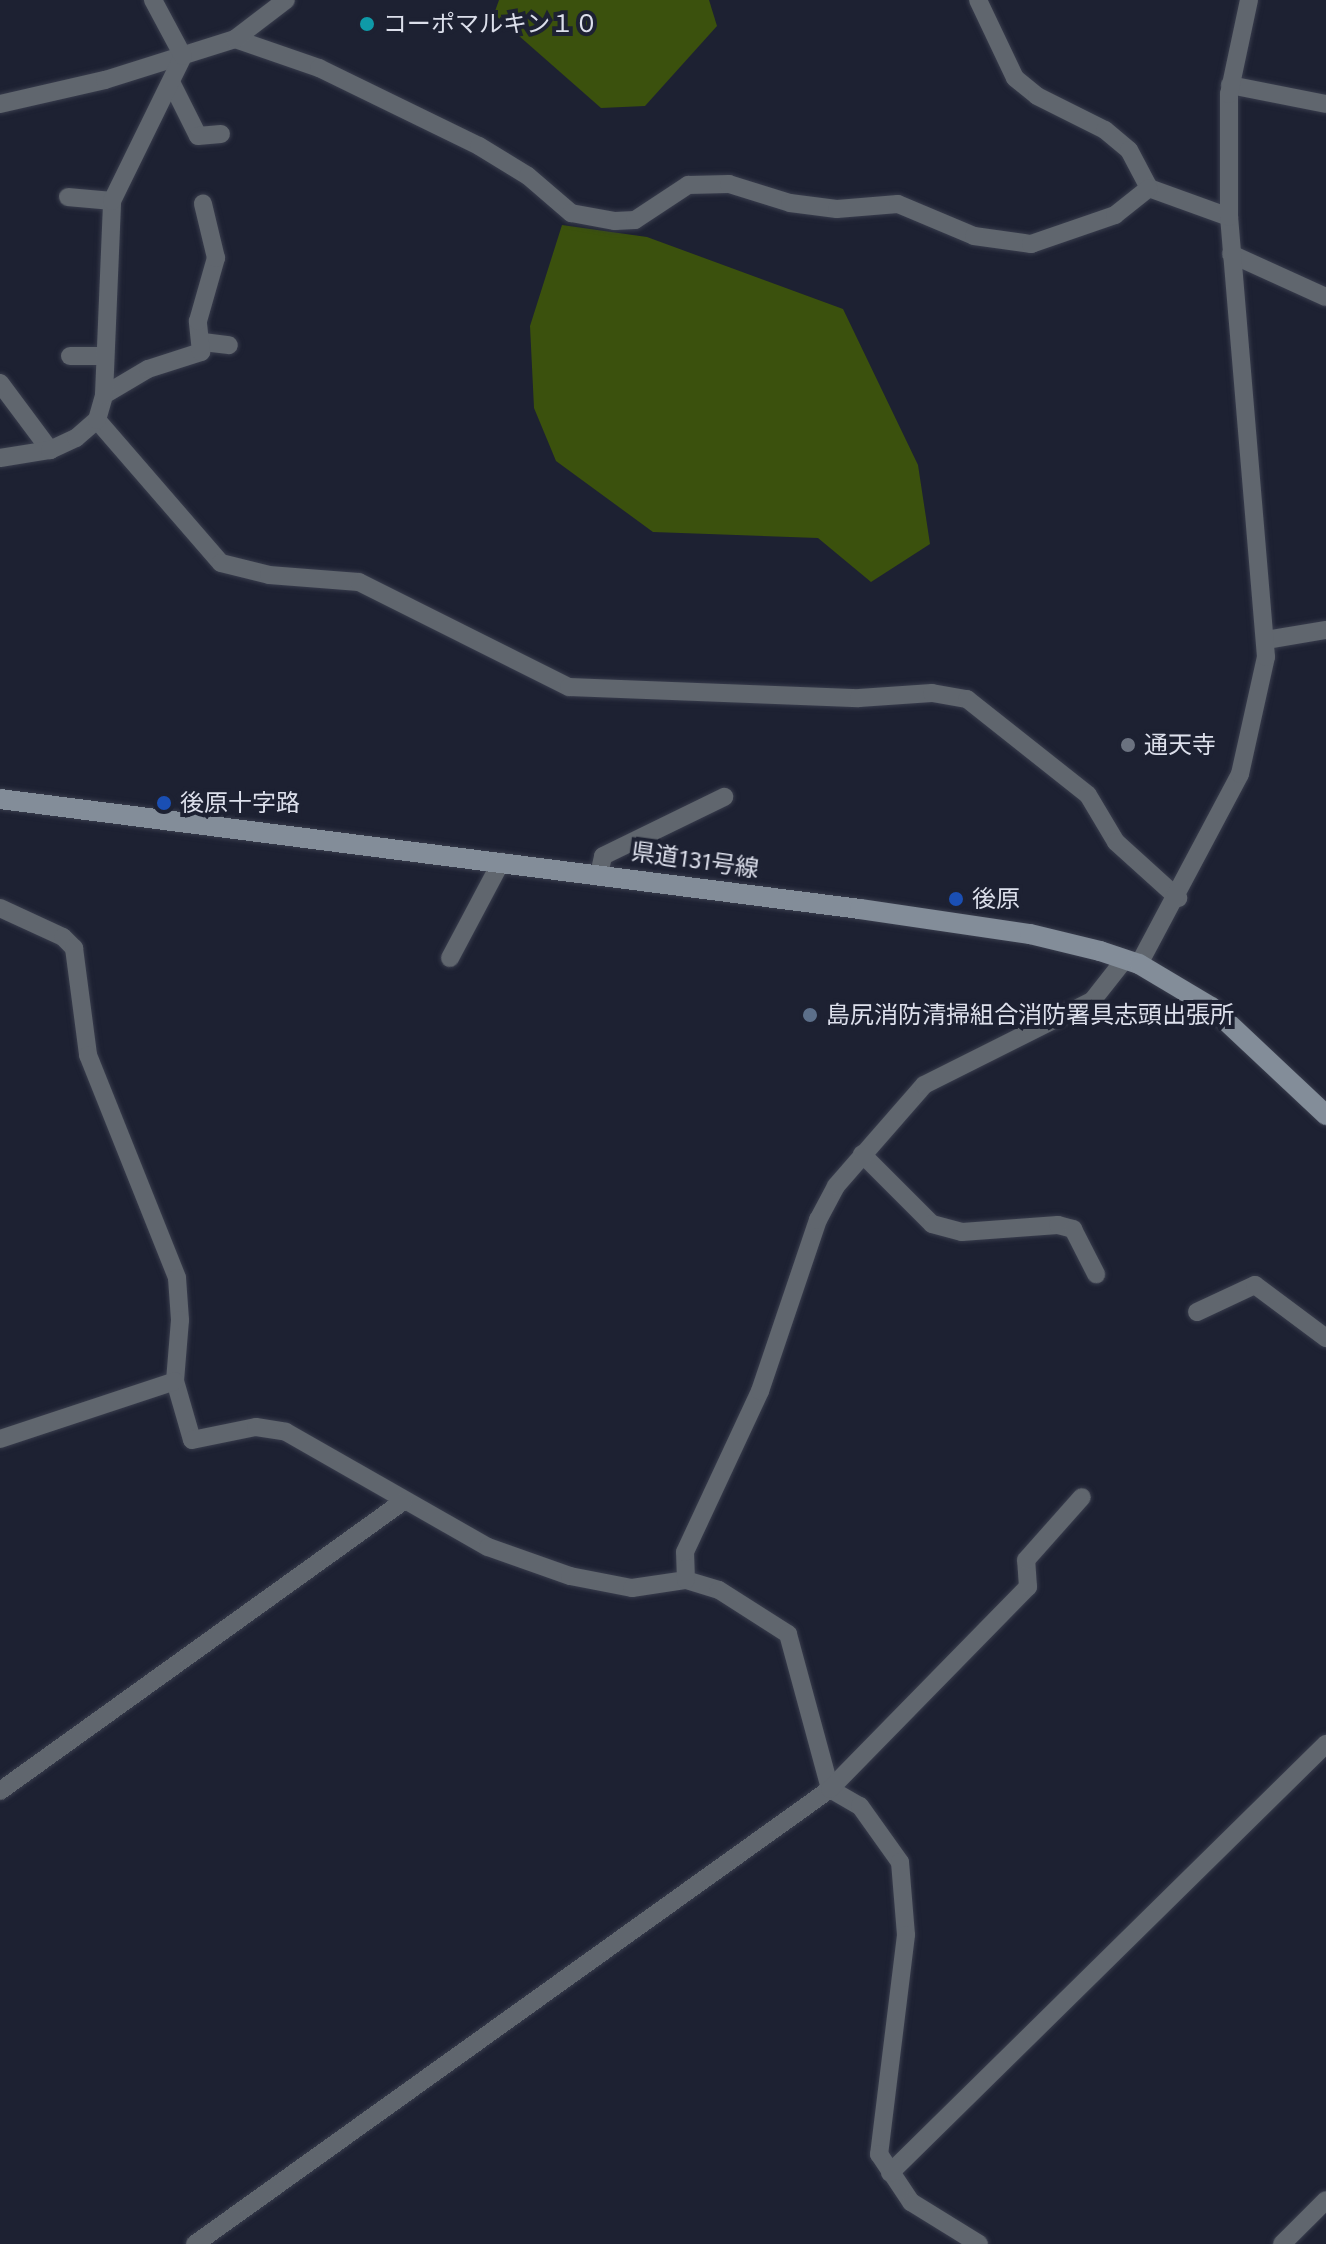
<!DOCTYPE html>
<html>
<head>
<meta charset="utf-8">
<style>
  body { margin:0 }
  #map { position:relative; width:1326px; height:2244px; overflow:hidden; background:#1d2132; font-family:Figtree,"Noto Sans JP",sans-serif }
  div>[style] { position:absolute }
  .forest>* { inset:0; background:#3b510d }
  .roads { filter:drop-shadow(0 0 2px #383c4c) drop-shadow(0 0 2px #383c4c) }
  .street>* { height:18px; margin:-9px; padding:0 9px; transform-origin:9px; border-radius:9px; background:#60666e }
  .secondary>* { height:20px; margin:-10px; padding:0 10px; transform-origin:10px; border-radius:10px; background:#838d99 }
  .dots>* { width:22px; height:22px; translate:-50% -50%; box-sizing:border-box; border:4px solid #1d2132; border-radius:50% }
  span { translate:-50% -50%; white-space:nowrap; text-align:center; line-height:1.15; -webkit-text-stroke:8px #1d2132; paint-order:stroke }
  .poi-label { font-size:24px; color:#dcdfeb }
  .left { translate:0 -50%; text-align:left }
  .street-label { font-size:24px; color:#dcdfeb }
</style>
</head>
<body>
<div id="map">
  <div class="forest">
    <div style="clip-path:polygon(499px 0,709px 0,717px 26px,645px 106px,601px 108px,494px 14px)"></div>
    <div style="clip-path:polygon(562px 225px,647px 237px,843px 309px,918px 465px,930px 544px,871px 582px,818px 538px,653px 532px,556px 461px,534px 408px,530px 326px)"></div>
  </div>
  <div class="roads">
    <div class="street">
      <div style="left:978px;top:0;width:86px;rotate:64.6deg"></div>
      <div style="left:1015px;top:78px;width:28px;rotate:39deg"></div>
      <div style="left:1037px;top:96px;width:76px;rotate:26.6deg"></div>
      <div style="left:1105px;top:130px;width:31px;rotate:40deg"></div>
      <div style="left:1129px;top:150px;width:43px;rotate:62.2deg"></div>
      <div style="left:1149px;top:188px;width:85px;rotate:19.9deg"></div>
      <div style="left:235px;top:39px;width:89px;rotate:19deg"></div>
      <div style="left:319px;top:68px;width:178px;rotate:26deg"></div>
      <div style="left:479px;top:146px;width:57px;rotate:31.5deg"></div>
      <div style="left:528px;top:176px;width:57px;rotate:40.7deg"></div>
      <div style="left:571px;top:213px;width:45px;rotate:10.3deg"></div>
      <div style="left:615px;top:221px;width:20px;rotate:-3deg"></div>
      <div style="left:635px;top:220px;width:64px;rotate:-33.4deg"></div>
      <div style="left:688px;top:185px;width:41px;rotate:-1.4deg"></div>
      <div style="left:729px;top:184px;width:64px;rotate:17.3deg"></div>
      <div style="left:790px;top:203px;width:47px;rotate:7.3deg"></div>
      <div style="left:837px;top:209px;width:61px;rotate:-4.7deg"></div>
      <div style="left:898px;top:204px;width:82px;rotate:22.8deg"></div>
      <div style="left:974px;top:236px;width:58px;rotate:8deg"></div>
      <div style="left:1031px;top:244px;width:89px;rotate:-19deg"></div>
      <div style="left:1115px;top:215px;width:43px;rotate:-38.5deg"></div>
      <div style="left:171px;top:82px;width:60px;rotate:63.4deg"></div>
      <div style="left:198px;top:136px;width:23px;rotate:-5deg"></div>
      <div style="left:1230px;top:85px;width:98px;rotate:11.2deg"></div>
      <div style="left:0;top:104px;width:108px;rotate:-12.9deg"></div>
      <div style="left:105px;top:80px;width:136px;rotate:-17.5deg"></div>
      <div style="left:235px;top:39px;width:64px;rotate:-37.4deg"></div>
      <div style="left:68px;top:197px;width:44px;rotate:5.2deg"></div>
      <div style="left:1231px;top:254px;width:104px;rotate:24.4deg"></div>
      <div style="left:203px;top:342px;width:26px;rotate:7deg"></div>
      <div style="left:70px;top:356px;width:34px"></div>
      <div style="left:0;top:383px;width:84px;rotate:53.3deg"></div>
      <div style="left:104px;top:395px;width:51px;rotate:-30.6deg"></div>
      <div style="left:148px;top:369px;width:56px;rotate:-17.8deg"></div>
      <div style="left:201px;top:352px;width:31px;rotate:-96deg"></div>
      <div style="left:198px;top:321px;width:66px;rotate:-74.1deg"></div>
      <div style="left:216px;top:258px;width:56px;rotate:-103.5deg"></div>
      <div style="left:97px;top:420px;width:189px;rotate:49.1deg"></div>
      <div style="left:221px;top:563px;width:49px;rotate:14deg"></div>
      <div style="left:269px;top:575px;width:90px;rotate:4.4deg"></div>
      <div style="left:359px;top:582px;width:235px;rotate:26.6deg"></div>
      <div style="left:569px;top:687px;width:290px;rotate:2.2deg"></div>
      <div style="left:859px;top:698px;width:73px;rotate:-3.9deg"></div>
      <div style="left:932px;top:693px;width:36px;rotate:10deg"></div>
      <div style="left:967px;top:699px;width:154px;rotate:38.4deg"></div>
      <div style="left:1088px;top:795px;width:55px;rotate:59.2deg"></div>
      <div style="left:1116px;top:842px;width:84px;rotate:42.1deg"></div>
      <div style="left:0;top:458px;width:51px;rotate:-9.1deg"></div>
      <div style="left:50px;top:450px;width:29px;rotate:-25deg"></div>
      <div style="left:76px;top:438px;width:28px;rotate:-41deg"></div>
      <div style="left:97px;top:420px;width:26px;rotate:-74deg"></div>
      <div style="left:104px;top:395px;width:194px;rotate:-87.6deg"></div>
      <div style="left:112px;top:201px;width:161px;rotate:-63.9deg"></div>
      <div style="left:183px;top:56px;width:64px;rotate:-118.2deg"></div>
      <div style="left:1266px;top:640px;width:61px;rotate:-9.5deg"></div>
      <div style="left:599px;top:874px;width:18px;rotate:-77deg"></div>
      <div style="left:603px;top:856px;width:135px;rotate:-26deg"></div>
      <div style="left:0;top:908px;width:69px;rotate:24.7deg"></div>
      <div style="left:63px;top:937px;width:16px;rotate:45deg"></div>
      <div style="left:74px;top:948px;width:108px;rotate:82.5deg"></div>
      <div style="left:88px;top:1055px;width:240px;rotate:68.2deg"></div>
      <div style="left:177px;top:1278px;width:42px;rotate:85.9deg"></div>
      <div style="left:180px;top:1320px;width:61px;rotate:94.7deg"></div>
      <div style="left:175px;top:1381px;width:61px;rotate:73.9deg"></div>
      <div style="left:192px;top:1440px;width:65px;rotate:-11.5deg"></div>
      <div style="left:256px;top:1427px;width:30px;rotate:9deg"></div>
      <div style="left:286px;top:1432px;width:232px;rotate:29.7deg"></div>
      <div style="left:488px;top:1547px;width:87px;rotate:19.5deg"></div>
      <div style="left:570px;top:1576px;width:63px;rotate:11deg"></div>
      <div style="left:632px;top:1588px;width:55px;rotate:-8.4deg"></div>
      <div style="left:686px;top:1580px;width:34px;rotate:17deg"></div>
      <div style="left:719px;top:1590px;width:82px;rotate:32.5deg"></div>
      <div style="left:788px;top:1634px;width:161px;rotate:74.8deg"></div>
      <div style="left:830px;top:1789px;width:34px;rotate:30deg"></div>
      <div style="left:860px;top:1806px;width:69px;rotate:54.5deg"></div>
      <div style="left:900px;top:1862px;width:73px;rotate:85.3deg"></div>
      <div style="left:906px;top:1935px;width:221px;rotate:97deg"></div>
      <div style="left:879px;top:2154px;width:58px;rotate:56.3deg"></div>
      <div style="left:911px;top:2202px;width:80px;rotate:31.7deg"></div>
      <div style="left:450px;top:958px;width:109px;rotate:-62deg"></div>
      <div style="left:1139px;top:964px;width:215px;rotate:-62deg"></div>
      <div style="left:1240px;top:774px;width:120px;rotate:-77.5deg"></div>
      <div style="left:1266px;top:657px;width:442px;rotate:-94.8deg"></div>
      <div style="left:1229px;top:217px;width:123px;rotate:-90deg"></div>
      <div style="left:1229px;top:94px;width:96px;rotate:-78deg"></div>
      <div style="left:862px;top:1154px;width:99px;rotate:45deg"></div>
      <div style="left:932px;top:1224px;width:31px;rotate:15deg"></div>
      <div style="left:962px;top:1232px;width:96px;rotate:-4.2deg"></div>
      <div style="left:1058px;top:1225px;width:16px;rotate:15deg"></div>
      <div style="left:1073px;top:1229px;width:51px;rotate:62.9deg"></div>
      <div style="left:1197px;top:1312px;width:64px;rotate:-25deg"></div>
      <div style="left:1255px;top:1285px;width:89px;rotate:36.7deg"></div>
      <div style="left:0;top:1439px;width:184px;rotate:-18.3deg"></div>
      <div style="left:686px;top:1580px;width:28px;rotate:-92deg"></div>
      <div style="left:685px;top:1552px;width:178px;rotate:-65deg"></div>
      <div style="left:760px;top:1391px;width:181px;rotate:-71.3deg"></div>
      <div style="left:818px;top:1220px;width:38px;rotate:-62deg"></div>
      <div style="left:836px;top:1186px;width:134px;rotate:-48.9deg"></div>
      <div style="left:924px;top:1085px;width:188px;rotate:-26.6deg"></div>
      <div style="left:1092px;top:1001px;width:53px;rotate:-51.8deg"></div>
      <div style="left:0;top:1791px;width:497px;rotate:-35.7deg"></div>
      <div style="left:890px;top:2173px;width:612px;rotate:-44.54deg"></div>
      <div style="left:195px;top:2244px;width:781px;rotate:-35.62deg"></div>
      <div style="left:830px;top:1789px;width:283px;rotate:-45.6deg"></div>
      <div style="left:1028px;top:1587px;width:27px;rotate:-94deg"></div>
      <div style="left:1026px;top:1560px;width:84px;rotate:-48.4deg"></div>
      <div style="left:1282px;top:2244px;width:62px;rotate:-45deg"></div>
    </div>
    <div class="secondary">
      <div style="left:0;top:799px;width:867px;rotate:7.29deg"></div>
      <div style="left:860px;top:909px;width:172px;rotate:8.4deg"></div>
      <div style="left:1030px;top:934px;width:72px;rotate:13.7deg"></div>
      <div style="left:1100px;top:951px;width:41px;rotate:18.4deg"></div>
      <div style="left:1139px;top:964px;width:84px;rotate:30.8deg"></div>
      <div style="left:1211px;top:1007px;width:158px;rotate:43.2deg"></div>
    </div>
  </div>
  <div class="dots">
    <div style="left:367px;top:24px;background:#0f9aa8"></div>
    <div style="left:1128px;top:745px;background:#6b7280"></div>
    <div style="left:164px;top:803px;background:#1a4fb4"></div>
    <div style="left:956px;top:899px;background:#1a4fb4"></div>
    <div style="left:810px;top:1015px;background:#5c6f8a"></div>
  </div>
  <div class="poi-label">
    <span class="left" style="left:383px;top:24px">コーポマルキン１０</span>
    <span class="left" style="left:1144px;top:745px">通天寺</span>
    <span class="left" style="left:180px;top:803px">後原十字路</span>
    <span class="left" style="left:972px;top:899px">後原</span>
    <span class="left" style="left:826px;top:1015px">島尻消防清掃組合消防署具志頭出張所</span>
  </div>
  <div class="street-label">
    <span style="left:695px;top:860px;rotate:8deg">県道131号線</span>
  </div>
</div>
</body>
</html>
